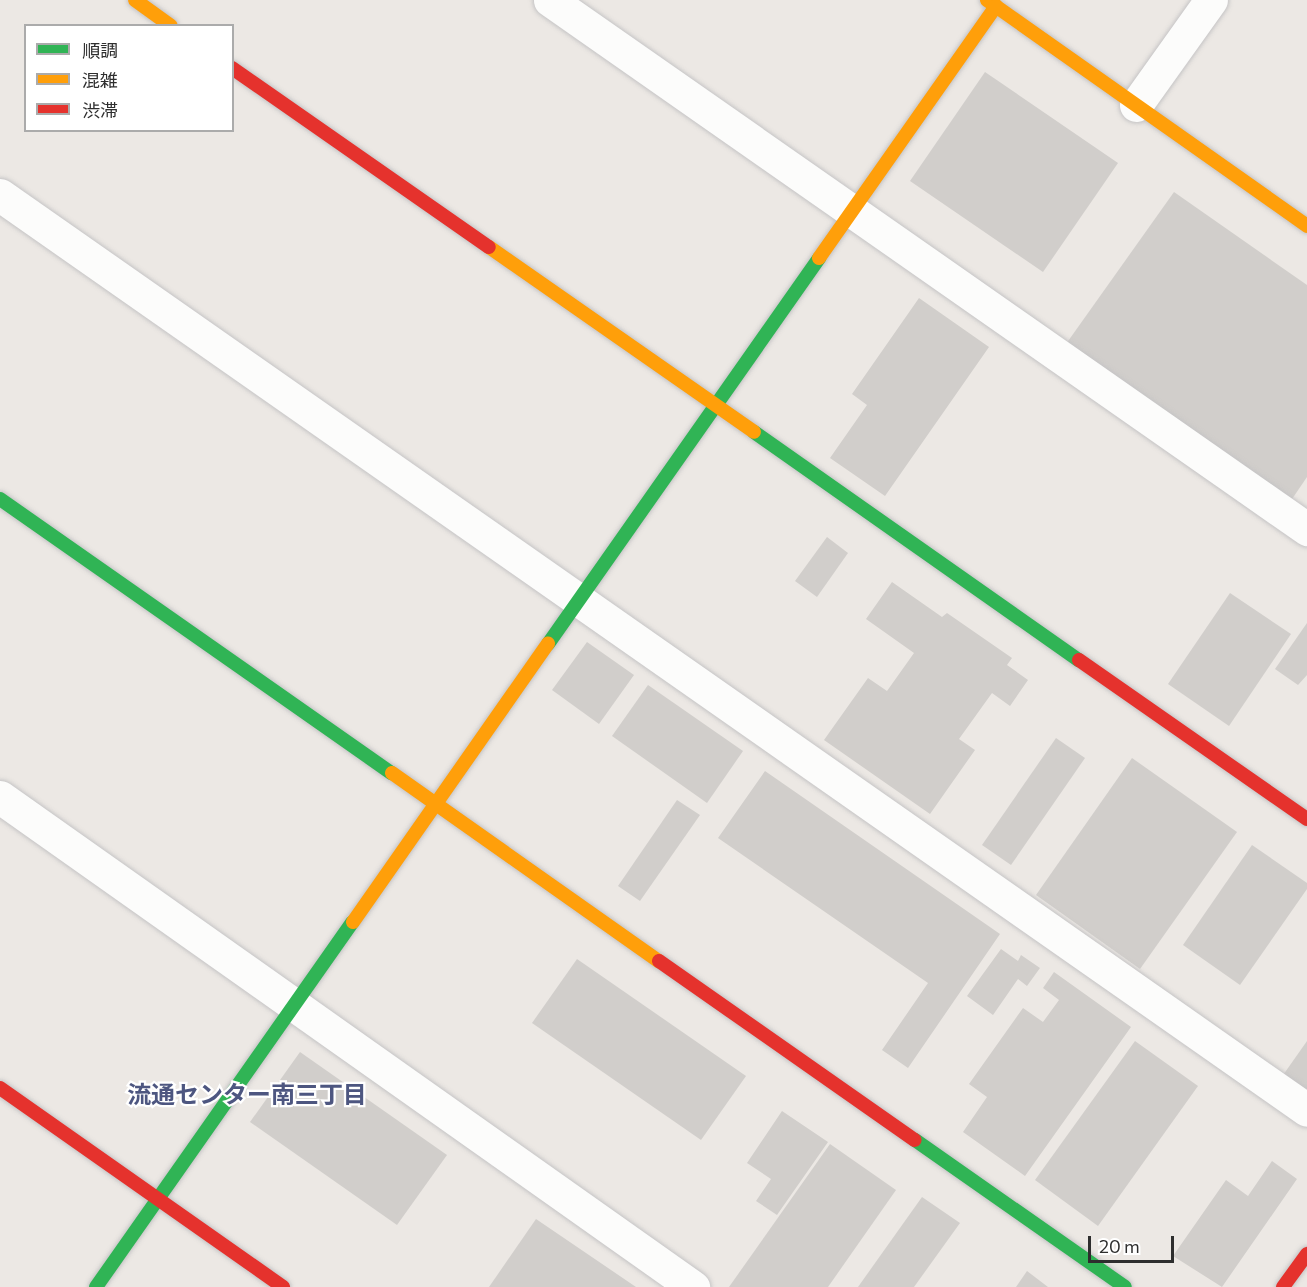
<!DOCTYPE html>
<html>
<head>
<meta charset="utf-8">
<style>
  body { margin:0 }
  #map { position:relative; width:1307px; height:1287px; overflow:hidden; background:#ece8e4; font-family:Commissioner,"Noto Sans JP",sans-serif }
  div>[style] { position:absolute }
  .building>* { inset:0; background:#d1cecb }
  .roads { filter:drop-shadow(0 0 2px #c5c4c5) drop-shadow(0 0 2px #c5c4c5) }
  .street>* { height:33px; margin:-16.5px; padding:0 16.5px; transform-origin:16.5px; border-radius:16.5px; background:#fcfcfb }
  .fast>* { height:14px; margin:-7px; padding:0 7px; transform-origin:7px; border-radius:7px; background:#30b455 }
  .slow>* { height:14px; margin:-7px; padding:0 7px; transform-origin:7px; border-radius:7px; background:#ff9f0a }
  .jam>* { height:14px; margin:-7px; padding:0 7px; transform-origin:7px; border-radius:7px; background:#e5322d }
  span { translate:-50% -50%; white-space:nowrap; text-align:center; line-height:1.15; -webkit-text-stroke:4.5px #fff; paint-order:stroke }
  .neighbourhood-label { font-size:24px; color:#4d5680; font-weight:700 }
  .legend { position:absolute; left:24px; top:24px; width:210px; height:108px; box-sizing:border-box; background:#fff; border:2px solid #ababab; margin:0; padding:8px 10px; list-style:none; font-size:18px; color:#2e2e2e }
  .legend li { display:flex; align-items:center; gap:12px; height:30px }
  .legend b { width:30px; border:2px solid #ababab }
  .scale { position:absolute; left:1088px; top:1236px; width:86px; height:27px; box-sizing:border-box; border:3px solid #2e2e2e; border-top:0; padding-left:8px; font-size:18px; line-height:21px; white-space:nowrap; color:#2e2e2e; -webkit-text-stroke:4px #fff; paint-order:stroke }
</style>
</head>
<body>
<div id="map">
  <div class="building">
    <div style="clip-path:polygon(985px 72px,1118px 163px,1043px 272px,910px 181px)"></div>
    <div style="clip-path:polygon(1174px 192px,1307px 285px,1307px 477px,1290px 502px,1066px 344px)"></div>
    <div style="clip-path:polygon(919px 298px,989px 347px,885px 496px,830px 458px,867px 405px,852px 394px)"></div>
    <div style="clip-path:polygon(827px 537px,848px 553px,817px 597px,795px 581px)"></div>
    <div style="clip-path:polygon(892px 582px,942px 617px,947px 613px,1012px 658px,1007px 665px,1028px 680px,1010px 706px,992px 693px,959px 739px,975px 750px,930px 814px,824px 740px,868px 678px,887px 691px,914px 653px,866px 619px)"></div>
    <div style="clip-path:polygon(1230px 593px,1291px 634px,1229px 726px,1168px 684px)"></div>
    <div style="clip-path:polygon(1307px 623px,1307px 675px,1298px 685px,1275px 669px)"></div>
    <div style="clip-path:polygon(587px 642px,634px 675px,599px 724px,552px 690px)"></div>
    <div style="clip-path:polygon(648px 685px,743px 751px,707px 803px,612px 736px)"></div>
    <div style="clip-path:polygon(1056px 738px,1085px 758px,1011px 865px,982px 845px)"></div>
    <div style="clip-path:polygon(1132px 758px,1237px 832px,1140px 969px,1036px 895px)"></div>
    <div style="clip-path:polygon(765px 771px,1000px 934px,908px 1068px,882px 1050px,928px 983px,718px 838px)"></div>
    <div style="clip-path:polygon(677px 800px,700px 815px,640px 901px,618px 886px)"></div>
    <div style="clip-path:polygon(1252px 845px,1307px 883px,1307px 889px,1240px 985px,1183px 945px)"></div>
    <div style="clip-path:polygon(1001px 949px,1018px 961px,1021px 955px,1040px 968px,1027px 986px,1018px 979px,993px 1015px,967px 996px)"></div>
    <div style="clip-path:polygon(577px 959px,746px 1076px,701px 1140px,532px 1023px)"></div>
    <div style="clip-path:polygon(1054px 972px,1131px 1027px,1025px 1176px,963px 1132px,987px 1097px,969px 1084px,1023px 1008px,1043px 1022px,1059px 1000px,1043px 988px)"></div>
    <div style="clip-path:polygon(1135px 1041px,1198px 1086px,1098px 1226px,1035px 1180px)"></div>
    <div style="clip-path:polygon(1307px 1041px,1307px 1096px,1281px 1078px)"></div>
    <div style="clip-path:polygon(300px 1052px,447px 1155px,397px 1225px,250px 1122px)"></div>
    <div style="clip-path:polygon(782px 1111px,828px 1142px,777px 1215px,756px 1201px,771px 1179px,747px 1163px)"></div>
    <div style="clip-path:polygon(830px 1144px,896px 1190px,828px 1287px,729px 1287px)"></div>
    <div style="clip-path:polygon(1272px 1161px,1297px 1179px,1222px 1287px,1173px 1256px,1226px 1180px,1248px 1196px)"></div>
    <div style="clip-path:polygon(922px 1197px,960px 1223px,914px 1287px,858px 1287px)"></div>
    <div style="clip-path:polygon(536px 1219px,636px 1287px,489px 1287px)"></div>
    <div style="clip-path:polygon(1027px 1271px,1048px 1287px,1016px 1287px)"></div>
  </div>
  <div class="roads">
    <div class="street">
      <div style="left:550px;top:0;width:924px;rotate:34.95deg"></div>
      <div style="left:1136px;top:105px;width:129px;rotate:-54.5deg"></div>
      <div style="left:0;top:195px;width:1595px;rotate:34.99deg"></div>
      <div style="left:0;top:797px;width:849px;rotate:35.26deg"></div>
    </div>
    <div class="fast">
      <div style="left:754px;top:432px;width:397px;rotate:35.1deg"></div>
      <div style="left:0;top:499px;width:478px;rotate:35deg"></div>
      <div style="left:548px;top:644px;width:472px;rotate:-54.9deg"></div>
      <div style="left:915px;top:1140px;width:256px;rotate:35deg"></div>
      <div style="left:96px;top:1287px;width:446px;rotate:-54.9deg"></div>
    </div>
    <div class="slow">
      <div style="left:135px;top:0;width:44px;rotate:35.8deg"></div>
      <div style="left:987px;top:0;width:392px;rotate:35.2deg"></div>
      <div style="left:489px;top:247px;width:323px;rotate:34.9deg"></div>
      <div style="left:819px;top:258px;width:308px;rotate:-54.9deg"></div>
      <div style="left:392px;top:773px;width:327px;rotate:35.2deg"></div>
      <div style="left:353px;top:922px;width:340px;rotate:-55deg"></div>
    </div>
    <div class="jam">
      <div style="left:232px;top:68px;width:313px;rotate:34.9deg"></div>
      <div style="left:1079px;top:660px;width:278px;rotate:34.9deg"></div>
      <div style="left:659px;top:961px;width:312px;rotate:35deg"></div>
      <div style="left:0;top:1088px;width:346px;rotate:35.1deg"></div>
      <div style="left:1283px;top:1287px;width:41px;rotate:-54deg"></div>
    </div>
  </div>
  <div class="neighbourhood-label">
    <span style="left:247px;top:1094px">流通センター南三丁目</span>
  </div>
  <ul class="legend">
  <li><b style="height:8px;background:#30b455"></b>順調</li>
  <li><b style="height:8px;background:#ff9f0a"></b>混雑</li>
  <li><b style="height:8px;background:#e5322d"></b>渋滞</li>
  </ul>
  <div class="scale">20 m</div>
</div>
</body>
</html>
